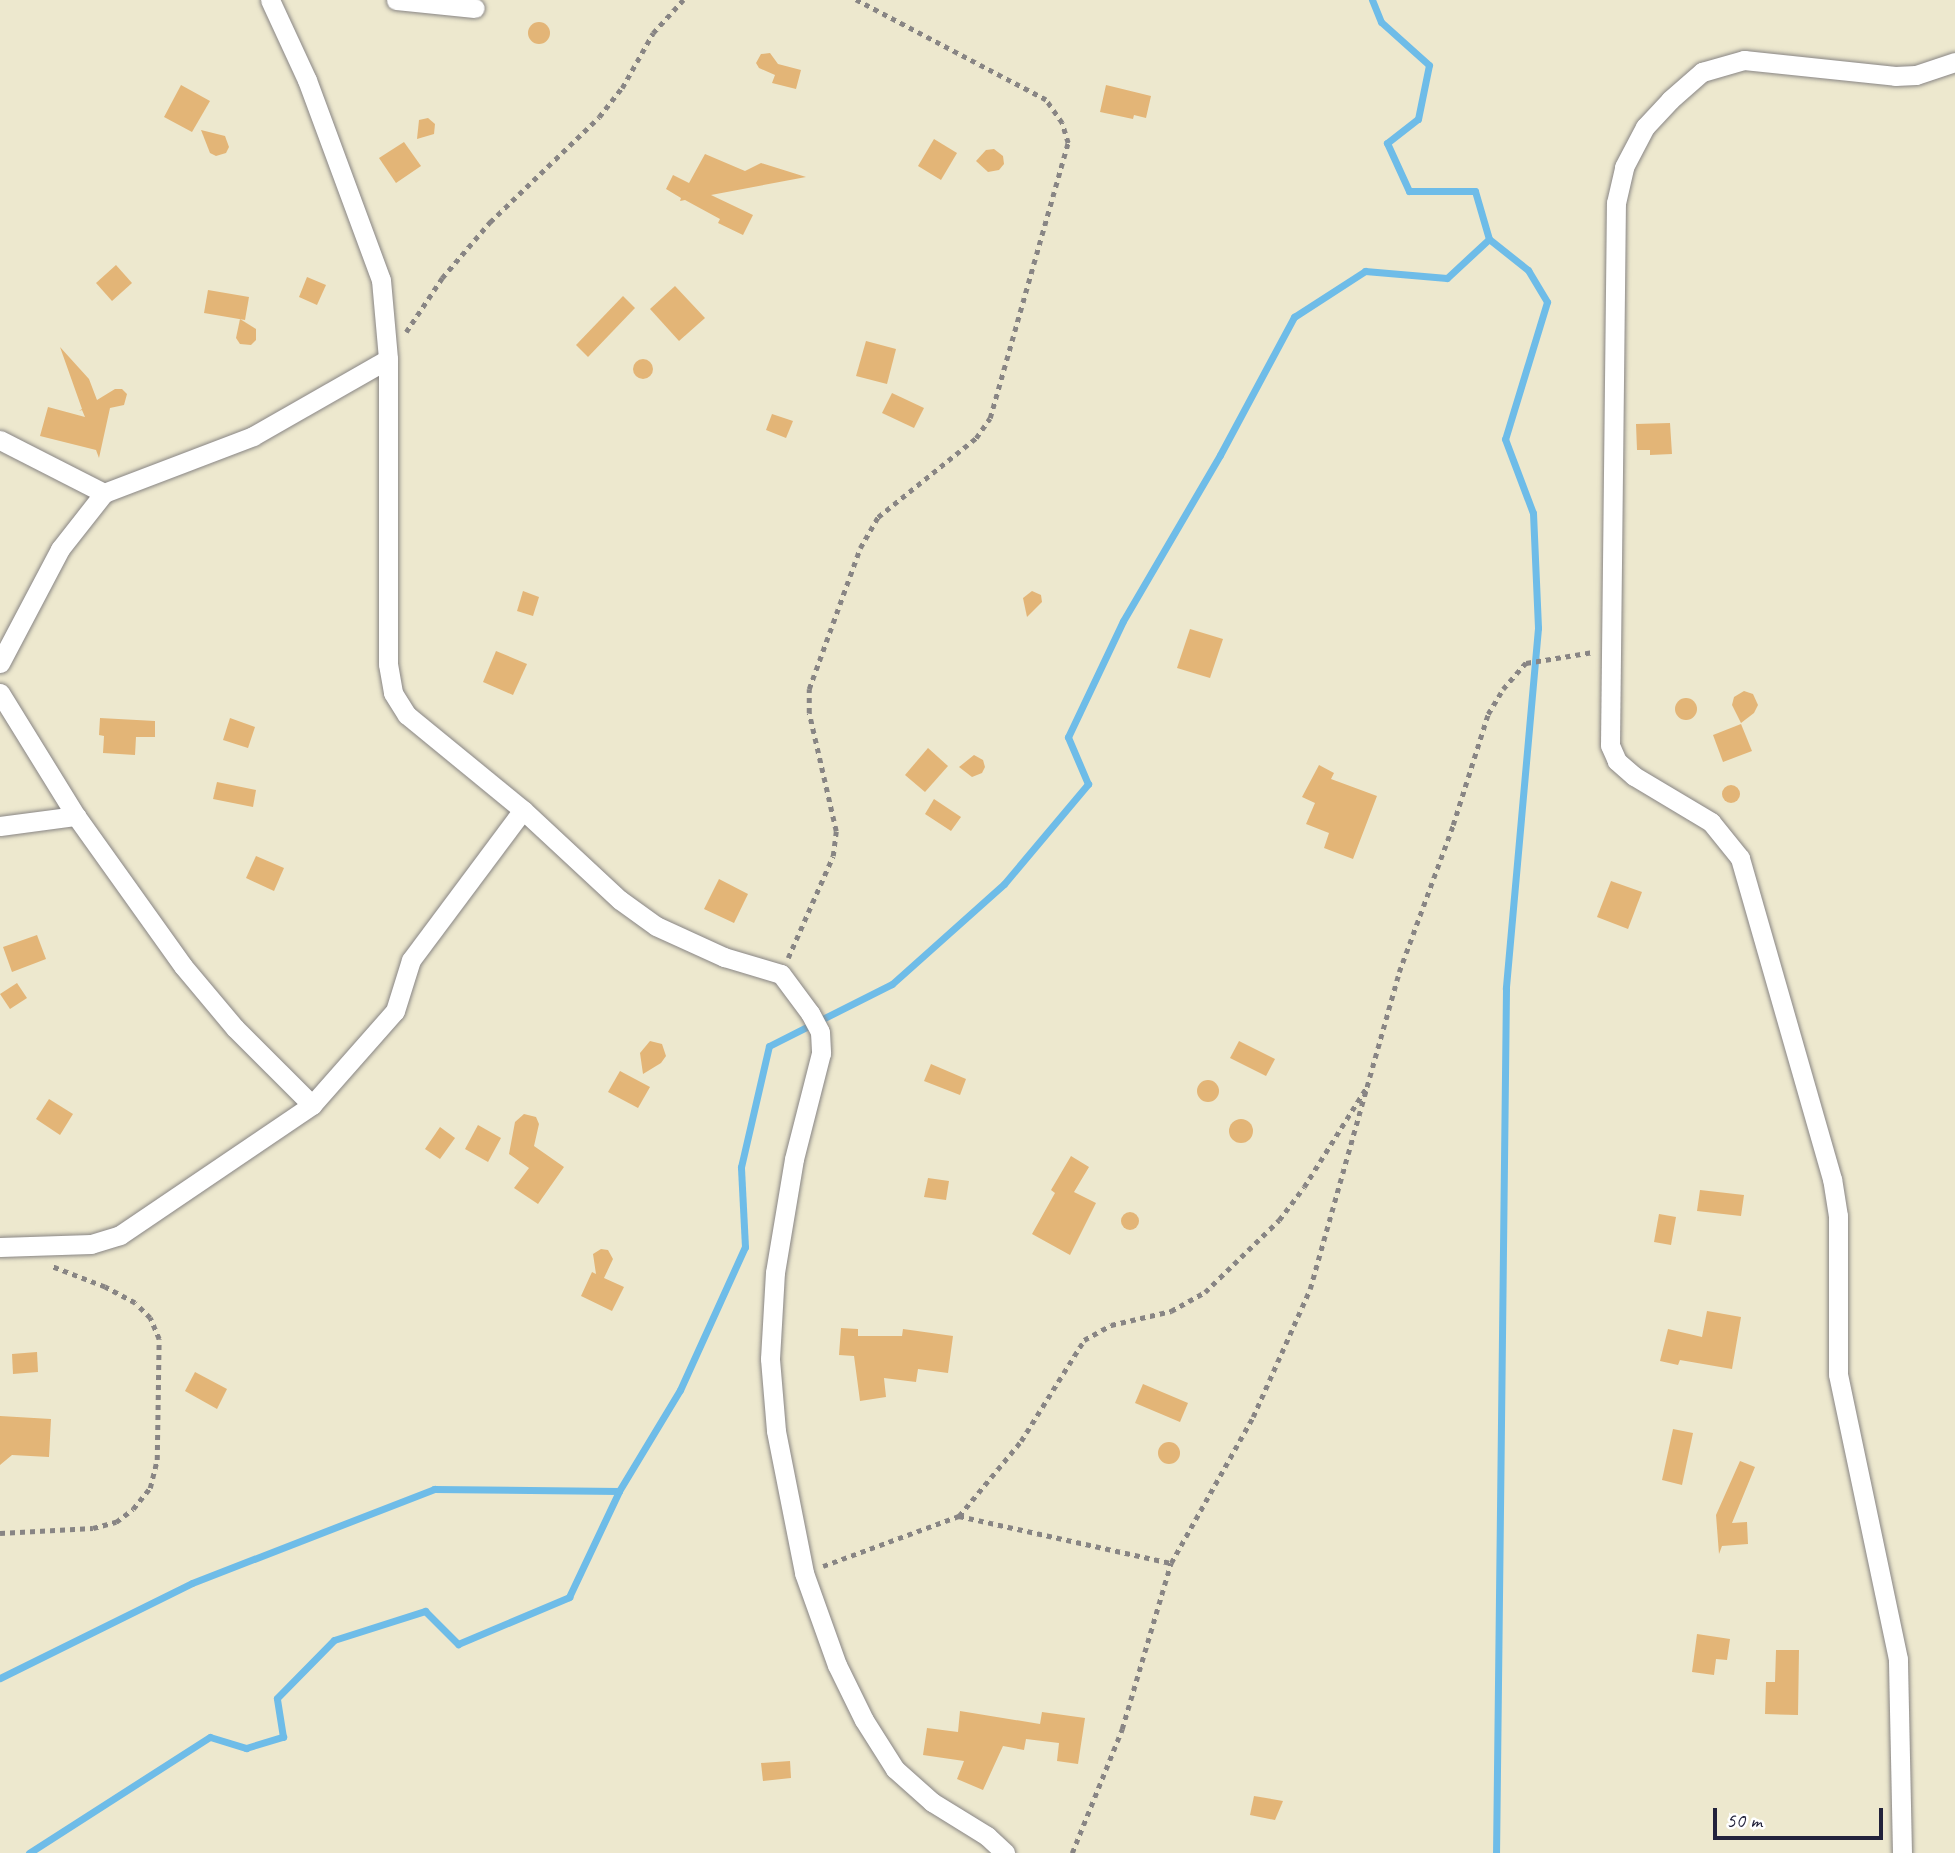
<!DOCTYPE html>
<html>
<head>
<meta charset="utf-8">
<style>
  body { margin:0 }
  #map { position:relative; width:1955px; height:1853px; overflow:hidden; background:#ede8ce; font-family:Caveat,sans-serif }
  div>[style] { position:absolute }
  .stream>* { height:7px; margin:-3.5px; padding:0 3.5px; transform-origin:3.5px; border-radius:3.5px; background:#6ebce8 }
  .building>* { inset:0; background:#e3b577 }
  .round { border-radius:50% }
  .path>* { height:4.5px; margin-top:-2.25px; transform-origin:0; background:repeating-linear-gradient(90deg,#888584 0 5px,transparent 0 10px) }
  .roads { filter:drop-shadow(0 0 2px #888584) drop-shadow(0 0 2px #888584) }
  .minor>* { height:19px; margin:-9.5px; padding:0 9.5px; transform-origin:9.5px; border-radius:9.5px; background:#fff }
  span { translate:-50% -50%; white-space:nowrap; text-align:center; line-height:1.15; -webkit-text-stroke:7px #fff; paint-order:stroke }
  .scale { position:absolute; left:1713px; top:1808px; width:170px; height:32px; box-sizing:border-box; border:4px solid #22223b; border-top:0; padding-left:9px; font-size:21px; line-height:24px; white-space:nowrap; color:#22223b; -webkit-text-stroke:5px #fff; paint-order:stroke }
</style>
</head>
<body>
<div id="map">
  <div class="stream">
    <div style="left:1489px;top:239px;width:50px;rotate:38.5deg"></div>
    <div style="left:1528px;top:270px;width:37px;rotate:59deg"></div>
    <div style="left:1547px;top:302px;width:143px;rotate:107deg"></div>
    <div style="left:1505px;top:439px;width:79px;rotate:69.3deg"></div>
    <div style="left:1533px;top:513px;width:115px;rotate:87.5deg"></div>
    <div style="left:1538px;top:628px;width:362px;rotate:95.1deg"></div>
    <div style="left:1506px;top:989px;width:864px;rotate:90.66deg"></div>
    <div style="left:0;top:1678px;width:214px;rotate:-26.3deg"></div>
    <div style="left:192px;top:1583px;width:260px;rotate:-21.2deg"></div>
    <div style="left:434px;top:1489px;width:185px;rotate:0.6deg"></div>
    <div style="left:29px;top:1853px;width:215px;rotate:-32.7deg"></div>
    <div style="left:210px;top:1737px;width:38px;rotate:17deg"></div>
    <div style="left:246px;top:1748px;width:39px;rotate:-17deg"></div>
    <div style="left:283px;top:1737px;width:39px;rotate:-99deg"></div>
    <div style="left:277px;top:1698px;width:81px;rotate:-45.5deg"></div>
    <div style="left:334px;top:1640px;width:96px;rotate:-17.7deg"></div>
    <div style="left:425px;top:1611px;width:47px;rotate:45deg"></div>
    <div style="left:458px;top:1644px;width:121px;rotate:-22.9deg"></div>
    <div style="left:569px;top:1597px;width:117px;rotate:-64.7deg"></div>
    <div style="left:619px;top:1491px;width:118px;rotate:-58.9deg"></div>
    <div style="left:680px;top:1390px;width:157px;rotate:-65.6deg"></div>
    <div style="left:745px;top:1247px;width:80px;rotate:-92.9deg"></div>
    <div style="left:741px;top:1167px;width:124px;rotate:-77deg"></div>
    <div style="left:769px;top:1046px;width:138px;rotate:-26.8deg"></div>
    <div style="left:892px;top:984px;width:150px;rotate:-41.8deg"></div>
    <div style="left:1004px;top:884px;width:131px;rotate:-50deg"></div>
    <div style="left:1088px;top:784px;width:51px;rotate:-113.1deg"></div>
    <div style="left:1068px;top:737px;width:128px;rotate:-64.6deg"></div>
    <div style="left:1123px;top:621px;width:192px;rotate:-59.7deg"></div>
    <div style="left:1220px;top:455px;width:157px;rotate:-61.8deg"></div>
    <div style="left:1294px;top:317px;width:85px;rotate:-32.9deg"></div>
    <div style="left:1365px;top:271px;width:82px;rotate:4.9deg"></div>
    <div style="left:1447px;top:278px;width:57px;rotate:-42.9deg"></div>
    <div style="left:1489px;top:239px;width:50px;rotate:-106.3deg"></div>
    <div style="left:1475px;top:191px;width:66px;rotate:180deg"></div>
    <div style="left:1409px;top:191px;width:53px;rotate:-114.6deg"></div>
    <div style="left:1387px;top:143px;width:39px;rotate:-38deg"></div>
    <div style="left:1418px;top:119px;width:55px;rotate:-78.5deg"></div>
    <div style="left:1429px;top:65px;width:64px;rotate:-138.1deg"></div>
    <div style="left:1381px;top:22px;width:24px;rotate:-112deg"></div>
  </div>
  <div class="building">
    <div class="round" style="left:528px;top:22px;width:22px;height:22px"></div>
    <div style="clip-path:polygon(770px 53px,778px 64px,801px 70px,796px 89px,772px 83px,775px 75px,759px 68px,756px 63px,761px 54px)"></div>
    <div style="clip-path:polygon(181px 85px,210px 101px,192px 132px,164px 117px)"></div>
    <div style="clip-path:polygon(1106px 85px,1151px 96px,1146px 118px,1134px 115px,1133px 119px,1100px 112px)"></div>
    <div style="clip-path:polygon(428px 118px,435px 124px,434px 134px,417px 139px,419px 120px)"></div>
    <div style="clip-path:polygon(201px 130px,225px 136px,229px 147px,226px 153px,216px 156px,210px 153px)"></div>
    <div style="clip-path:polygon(934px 139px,957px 153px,941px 180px,918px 166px)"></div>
    <div style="clip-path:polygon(404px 142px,421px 166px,396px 183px,379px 158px)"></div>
    <div style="clip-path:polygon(994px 149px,1003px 156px,1004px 164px,999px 170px,988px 172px,976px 161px,986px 150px)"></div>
    <div style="clip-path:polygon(705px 154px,745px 171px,761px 163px,806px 177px,711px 195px,753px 215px,743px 235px,718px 223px,720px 219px,685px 200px,680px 201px,681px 198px,666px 189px,673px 175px,689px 183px)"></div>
    <div style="clip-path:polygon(116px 265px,132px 283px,112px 301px,96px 283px)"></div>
    <div style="clip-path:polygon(307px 277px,326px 285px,317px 305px,299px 297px)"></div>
    <div style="clip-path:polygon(675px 286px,705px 318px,679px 341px,650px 309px)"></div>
    <div style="clip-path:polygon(208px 290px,249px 297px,245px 320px,204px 313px)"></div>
    <div style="clip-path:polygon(623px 296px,635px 308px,588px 357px,576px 345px)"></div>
    <div style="clip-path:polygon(240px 319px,256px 329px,256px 340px,251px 345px,240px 344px,236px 338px)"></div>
    <div style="clip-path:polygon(866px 341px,896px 349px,887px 384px,856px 376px)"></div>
    <div style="clip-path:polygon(60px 347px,89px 379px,97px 400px,115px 389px,122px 389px,127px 394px,124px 405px,110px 408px,99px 458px,96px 450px,40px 436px,48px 407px,85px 417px,82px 410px,79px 411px,82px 409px)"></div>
    <div class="round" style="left:633px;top:359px;width:20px;height:20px"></div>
    <div style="clip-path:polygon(892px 393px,924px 408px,914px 428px,882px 413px)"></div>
    <div style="clip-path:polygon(772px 414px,793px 421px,786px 438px,766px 430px)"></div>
    <div style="clip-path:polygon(1670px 423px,1672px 454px,1650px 455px,1650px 450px,1637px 450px,1636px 424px)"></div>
    <div style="clip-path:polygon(523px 591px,539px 597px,533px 616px,517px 611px)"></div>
    <div style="clip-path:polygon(1032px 591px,1041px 595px,1042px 602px,1027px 617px,1023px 598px)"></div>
    <div style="clip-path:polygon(1190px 629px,1223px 639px,1210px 678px,1177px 668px)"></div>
    <div style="clip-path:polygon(496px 651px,527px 664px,513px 695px,483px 682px)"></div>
    <div style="clip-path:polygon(1744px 691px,1753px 694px,1758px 705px,1754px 713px,1741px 723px,1732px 705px,1734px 697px)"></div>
    <div class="round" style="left:1675px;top:698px;width:22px;height:22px"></div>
    <div style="clip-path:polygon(100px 718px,155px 721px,155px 737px,136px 737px,135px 755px,103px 753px,104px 736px,99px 735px)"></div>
    <div style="clip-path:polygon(230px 718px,255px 727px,248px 748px,223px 740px)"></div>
    <div style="clip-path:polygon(1741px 724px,1752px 751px,1723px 762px,1713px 735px)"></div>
    <div style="clip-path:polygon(928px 748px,948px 766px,925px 792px,905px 775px)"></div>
    <div style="clip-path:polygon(974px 755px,983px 760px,985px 767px,982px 773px,972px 777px,959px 767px)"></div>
    <div style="clip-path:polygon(1319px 765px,1334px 773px,1331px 779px,1377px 796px,1353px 859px,1324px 848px,1329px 833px,1306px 824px,1315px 803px,1302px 797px)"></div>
    <div style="clip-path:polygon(217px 782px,256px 790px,253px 807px,213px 799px)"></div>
    <div class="round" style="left:1722px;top:785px;width:18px;height:18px"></div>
    <div style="clip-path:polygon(934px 799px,961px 817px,951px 831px,925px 814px)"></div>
    <div style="clip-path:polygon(256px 856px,284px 868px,274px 891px,246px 878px)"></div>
    <div style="clip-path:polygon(719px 879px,748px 894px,734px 923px,704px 909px)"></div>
    <div style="clip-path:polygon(1611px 881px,1642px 892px,1628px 929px,1597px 917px)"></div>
    <div style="clip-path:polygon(37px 935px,46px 959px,12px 972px,3px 947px)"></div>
    <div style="clip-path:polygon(17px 983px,27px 998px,10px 1009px,0 994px)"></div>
    <div style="clip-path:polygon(650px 1041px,662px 1044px,666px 1056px,661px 1063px,643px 1074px,640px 1053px)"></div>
    <div style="clip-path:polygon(1239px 1041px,1275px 1059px,1266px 1076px,1230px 1058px)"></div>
    <div style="clip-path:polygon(931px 1064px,966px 1079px,960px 1095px,924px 1081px)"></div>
    <div style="clip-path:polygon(620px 1071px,650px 1087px,638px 1108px,608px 1092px)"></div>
    <div class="round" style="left:1197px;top:1080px;width:22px;height:22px"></div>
    <div style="clip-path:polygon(49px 1099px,73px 1114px,60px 1135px,36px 1119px)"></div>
    <div style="clip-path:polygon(524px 1114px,536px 1117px,539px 1124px,534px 1146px,564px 1167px,538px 1204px,514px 1188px,529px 1168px,509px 1154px,515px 1122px)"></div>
    <div class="round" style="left:1229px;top:1119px;width:24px;height:24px"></div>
    <div style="clip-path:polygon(478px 1125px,501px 1138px,488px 1162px,465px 1149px)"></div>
    <div style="clip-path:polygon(440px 1127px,455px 1138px,440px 1159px,425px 1149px)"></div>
    <div style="clip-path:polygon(1071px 1156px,1089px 1167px,1074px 1192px,1096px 1203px,1070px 1255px,1032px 1234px,1055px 1193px,1051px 1190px)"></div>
    <div style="clip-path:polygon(928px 1178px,949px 1181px,946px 1200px,924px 1197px)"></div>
    <div style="clip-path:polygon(1700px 1190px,1744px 1195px,1741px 1216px,1697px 1211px)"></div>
    <div class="round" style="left:1121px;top:1212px;width:18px;height:18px"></div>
    <div style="clip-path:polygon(1659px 1214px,1676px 1217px,1671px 1245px,1654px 1242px)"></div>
    <div style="clip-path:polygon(601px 1249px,608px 1250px,613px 1259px,604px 1278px,624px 1287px,612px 1311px,581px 1296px,592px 1272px,596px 1274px,593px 1254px)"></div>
    <div style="clip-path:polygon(1707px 1311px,1741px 1317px,1732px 1369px,1680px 1360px,1678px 1365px,1660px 1361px,1668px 1329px,1702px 1337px)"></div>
    <div style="clip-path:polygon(841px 1328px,858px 1329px,858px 1336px,902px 1336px,903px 1329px,953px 1336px,948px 1373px,918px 1369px,916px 1382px,884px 1378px,886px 1397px,860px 1401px,854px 1356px,839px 1355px)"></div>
    <div style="clip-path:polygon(37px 1352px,38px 1372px,13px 1374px,12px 1354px)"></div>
    <div style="clip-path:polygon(195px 1372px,227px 1389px,217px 1409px,185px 1391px)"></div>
    <div style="clip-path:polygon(1143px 1384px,1188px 1403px,1180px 1422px,1135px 1403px)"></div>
    <div style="clip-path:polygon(0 1416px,51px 1419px,49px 1457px,12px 1455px,0 1465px)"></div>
    <div style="clip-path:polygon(1673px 1429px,1693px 1433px,1682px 1485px,1662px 1480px)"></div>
    <div class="round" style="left:1158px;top:1442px;width:22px;height:22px"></div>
    <div style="clip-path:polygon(1740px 1461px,1755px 1467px,1732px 1523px,1747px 1522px,1748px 1544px,1722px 1546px,1719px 1554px,1716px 1515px)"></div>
    <div style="clip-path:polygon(1697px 1634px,1730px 1639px,1727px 1660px,1716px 1659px,1714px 1675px,1692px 1672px)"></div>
    <div style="clip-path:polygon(1776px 1650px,1799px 1650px,1798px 1715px,1765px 1714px,1766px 1682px,1775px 1682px)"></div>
    <div style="clip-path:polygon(960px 1711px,1040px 1724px,1042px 1712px,1085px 1718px,1078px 1764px,1057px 1761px,1059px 1743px,1026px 1739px,1024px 1750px,1003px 1746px,983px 1790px,957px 1779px,964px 1761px,923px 1755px,927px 1728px,958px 1732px)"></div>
    <div style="clip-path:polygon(790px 1761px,791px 1778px,763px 1781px,761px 1763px)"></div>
    <div style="clip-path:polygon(1254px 1796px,1283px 1801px,1275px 1820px,1250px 1815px)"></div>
  </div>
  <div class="path">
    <div style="left:406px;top:332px;width:65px;rotate:-56.3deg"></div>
    <div style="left:442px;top:278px;width:74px;rotate:-49.4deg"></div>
    <div style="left:490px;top:222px;width:151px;rotate:-43.9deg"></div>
    <div style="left:599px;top:117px;width:37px;rotate:-52deg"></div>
    <div style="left:622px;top:88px;width:63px;rotate:-60.6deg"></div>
    <div style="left:653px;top:33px;width:45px;rotate:-47.7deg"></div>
    <div style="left:788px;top:958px;width:111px;rotate:-66.2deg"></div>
    <div style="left:833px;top:856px;width:25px;rotate:-83deg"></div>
    <div style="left:836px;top:831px;width:121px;rotate:-102.9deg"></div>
    <div style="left:809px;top:713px;width:24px;rotate:-90deg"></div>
    <div style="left:809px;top:689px;width:150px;rotate:-70.1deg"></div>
    <div style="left:860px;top:548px;width:36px;rotate:-60deg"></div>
    <div style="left:878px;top:517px;width:126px;rotate:-38.9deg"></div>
    <div style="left:976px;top:438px;width:24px;rotate:-55deg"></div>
    <div style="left:990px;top:418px;width:286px;rotate:-74.2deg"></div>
    <div style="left:1068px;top:143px;width:21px;rotate:-107deg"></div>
    <div style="left:1062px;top:123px;width:28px;rotate:-125deg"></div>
    <div style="left:1046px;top:100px;width:215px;rotate:-152.2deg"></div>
    <div style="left:959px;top:1516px;width:217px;rotate:12.5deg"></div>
    <div style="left:1171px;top:1563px;width:167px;rotate:-60.7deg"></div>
    <div style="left:1253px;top:1417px;width:140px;rotate:-66deg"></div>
    <div style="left:1310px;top:1289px;width:329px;rotate:-74.3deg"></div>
    <div style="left:1399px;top:972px;width:157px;rotate:-69.8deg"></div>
    <div style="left:1453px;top:825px;width:116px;rotate:-72.5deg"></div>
    <div style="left:1488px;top:714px;width:29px;rotate:-59deg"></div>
    <div style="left:1503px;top:689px;width:35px;rotate:-49deg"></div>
    <div style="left:1526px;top:663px;width:68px;rotate:-9.3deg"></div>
    <div style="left:0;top:1533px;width:93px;rotate:-3.1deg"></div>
    <div style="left:93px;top:1528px;width:24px;rotate:-15deg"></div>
    <div style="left:116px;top:1522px;width:21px;rotate:-37deg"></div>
    <div style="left:133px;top:1509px;width:27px;rotate:-51deg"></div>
    <div style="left:150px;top:1488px;width:29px;rotate:-76deg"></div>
    <div style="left:157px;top:1460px;width:121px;rotate:-89.1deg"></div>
    <div style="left:159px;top:1339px;width:23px;rotate:-113deg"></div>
    <div style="left:150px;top:1318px;width:21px;rotate:-135deg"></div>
    <div style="left:135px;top:1303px;width:34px;rotate:-152deg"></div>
    <div style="left:105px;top:1287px;width:56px;rotate:-159deg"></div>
    <div style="left:823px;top:1566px;width:145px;rotate:-20.2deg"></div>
    <div style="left:959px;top:1516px;width:97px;rotate:-50.4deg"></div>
    <div style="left:1021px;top:1441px;width:119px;rotate:-58deg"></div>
    <div style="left:1084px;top:1340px;width:31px;rotate:-29deg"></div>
    <div style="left:1111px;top:1325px;width:62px;rotate:-13.1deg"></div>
    <div style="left:1171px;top:1311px;width:39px;rotate:-29deg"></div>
    <div style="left:1205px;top:1292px;width:103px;rotate:-44.2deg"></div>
    <div style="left:1279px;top:1220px;width:41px;rotate:-52.9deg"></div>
    <div style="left:1304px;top:1187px;width:117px;rotate:-57.9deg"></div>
    <div style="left:1072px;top:1853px;width:134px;rotate:-68deg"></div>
    <div style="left:1122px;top:1729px;width:173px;rotate:-73.6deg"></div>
  </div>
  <div class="roads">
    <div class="minor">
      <div style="left:270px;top:0;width:88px;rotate:65.2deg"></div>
      <div style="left:307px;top:80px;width:213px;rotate:69.7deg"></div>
      <div style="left:381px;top:280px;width:79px;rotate:84.9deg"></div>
      <div style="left:388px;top:359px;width:305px;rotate:90deg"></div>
      <div style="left:388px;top:664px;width:29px;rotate:80deg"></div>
      <div style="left:393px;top:693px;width:26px;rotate:58deg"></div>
      <div style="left:407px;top:715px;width:150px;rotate:39.3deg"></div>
      <div style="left:523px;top:810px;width:132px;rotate:42.9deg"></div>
      <div style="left:620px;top:900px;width:44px;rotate:35.8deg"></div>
      <div style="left:656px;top:926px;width:75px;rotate:24.5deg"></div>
      <div style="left:724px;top:957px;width:59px;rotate:16.6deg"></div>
      <div style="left:781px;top:974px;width:49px;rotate:53.4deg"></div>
      <div style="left:810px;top:1013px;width:21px;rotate:62deg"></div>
      <div style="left:820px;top:1032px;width:21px;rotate:87deg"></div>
      <div style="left:821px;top:1053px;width:109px;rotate:104.3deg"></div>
      <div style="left:794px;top:1159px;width:115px;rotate:99.5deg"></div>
      <div style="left:775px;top:1272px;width:87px;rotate:93.3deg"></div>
      <div style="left:770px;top:1359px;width:72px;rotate:85.2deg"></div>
      <div style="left:776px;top:1431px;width:145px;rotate:78.8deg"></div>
      <div style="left:804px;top:1573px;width:98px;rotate:70.3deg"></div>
      <div style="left:837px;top:1665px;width:61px;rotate:63.9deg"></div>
      <div style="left:864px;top:1720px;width:58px;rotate:57.7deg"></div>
      <div style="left:895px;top:1769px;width:50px;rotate:41.7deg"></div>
      <div style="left:932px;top:1802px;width:65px;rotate:31.7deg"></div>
      <div style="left:987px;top:1836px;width:25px;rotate:43deg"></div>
      <div style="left:396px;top:0;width:79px;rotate:5.8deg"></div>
      <div style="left:0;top:440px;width:117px;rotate:27deg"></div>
      <div style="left:0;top:663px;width:129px;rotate:-62.2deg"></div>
      <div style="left:60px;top:549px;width:71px;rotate:-51.8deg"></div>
      <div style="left:104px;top:493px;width:160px;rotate:-20.9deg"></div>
      <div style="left:253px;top:436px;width:155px;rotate:-29.7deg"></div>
      <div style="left:0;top:693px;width:145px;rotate:58.3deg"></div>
      <div style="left:76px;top:816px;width:184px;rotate:54.5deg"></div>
      <div style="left:183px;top:966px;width:81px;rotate:50deg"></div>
      <div style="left:235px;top:1028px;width:109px;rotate:45deg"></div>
      <div style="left:0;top:826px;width:77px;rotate:-7.5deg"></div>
      <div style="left:0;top:1247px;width:91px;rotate:-1.9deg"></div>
      <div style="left:91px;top:1244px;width:30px;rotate:-17deg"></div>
      <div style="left:120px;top:1235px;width:232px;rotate:-34.1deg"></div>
      <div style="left:312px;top:1105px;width:125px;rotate:-48.6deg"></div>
      <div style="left:395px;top:1011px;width:53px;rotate:-72.6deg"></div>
      <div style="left:411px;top:960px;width:187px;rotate:-53.3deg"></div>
      <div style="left:1902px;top:1853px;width:194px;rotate:-91.2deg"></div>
      <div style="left:1898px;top:1659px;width:291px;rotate:-101.9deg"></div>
      <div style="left:1838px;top:1374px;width:158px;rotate:-90deg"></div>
      <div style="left:1838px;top:1216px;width:37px;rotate:-99deg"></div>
      <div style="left:1832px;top:1179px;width:334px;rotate:-106deg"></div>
      <div style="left:1740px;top:858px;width:46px;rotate:-128.9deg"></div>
      <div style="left:1711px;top:822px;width:90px;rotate:-149.1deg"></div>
      <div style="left:1634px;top:776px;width:23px;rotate:-139deg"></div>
      <div style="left:1617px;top:761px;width:17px;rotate:-114deg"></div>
      <div style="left:1610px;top:745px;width:542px;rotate:-89.37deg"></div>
      <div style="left:1616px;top:203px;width:37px;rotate:-77deg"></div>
      <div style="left:1624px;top:167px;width:45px;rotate:-62.3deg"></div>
      <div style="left:1645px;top:127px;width:37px;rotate:-47deg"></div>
      <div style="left:1670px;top:100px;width:43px;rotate:-41.2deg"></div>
      <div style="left:1702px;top:72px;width:44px;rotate:-15.9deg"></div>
      <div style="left:1744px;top:60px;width:152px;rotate:6deg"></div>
      <div style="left:1895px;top:76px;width:21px;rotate:-3deg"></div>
      <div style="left:1916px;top:75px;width:41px;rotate:-18.4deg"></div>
    </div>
  </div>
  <div class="scale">50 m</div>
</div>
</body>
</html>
